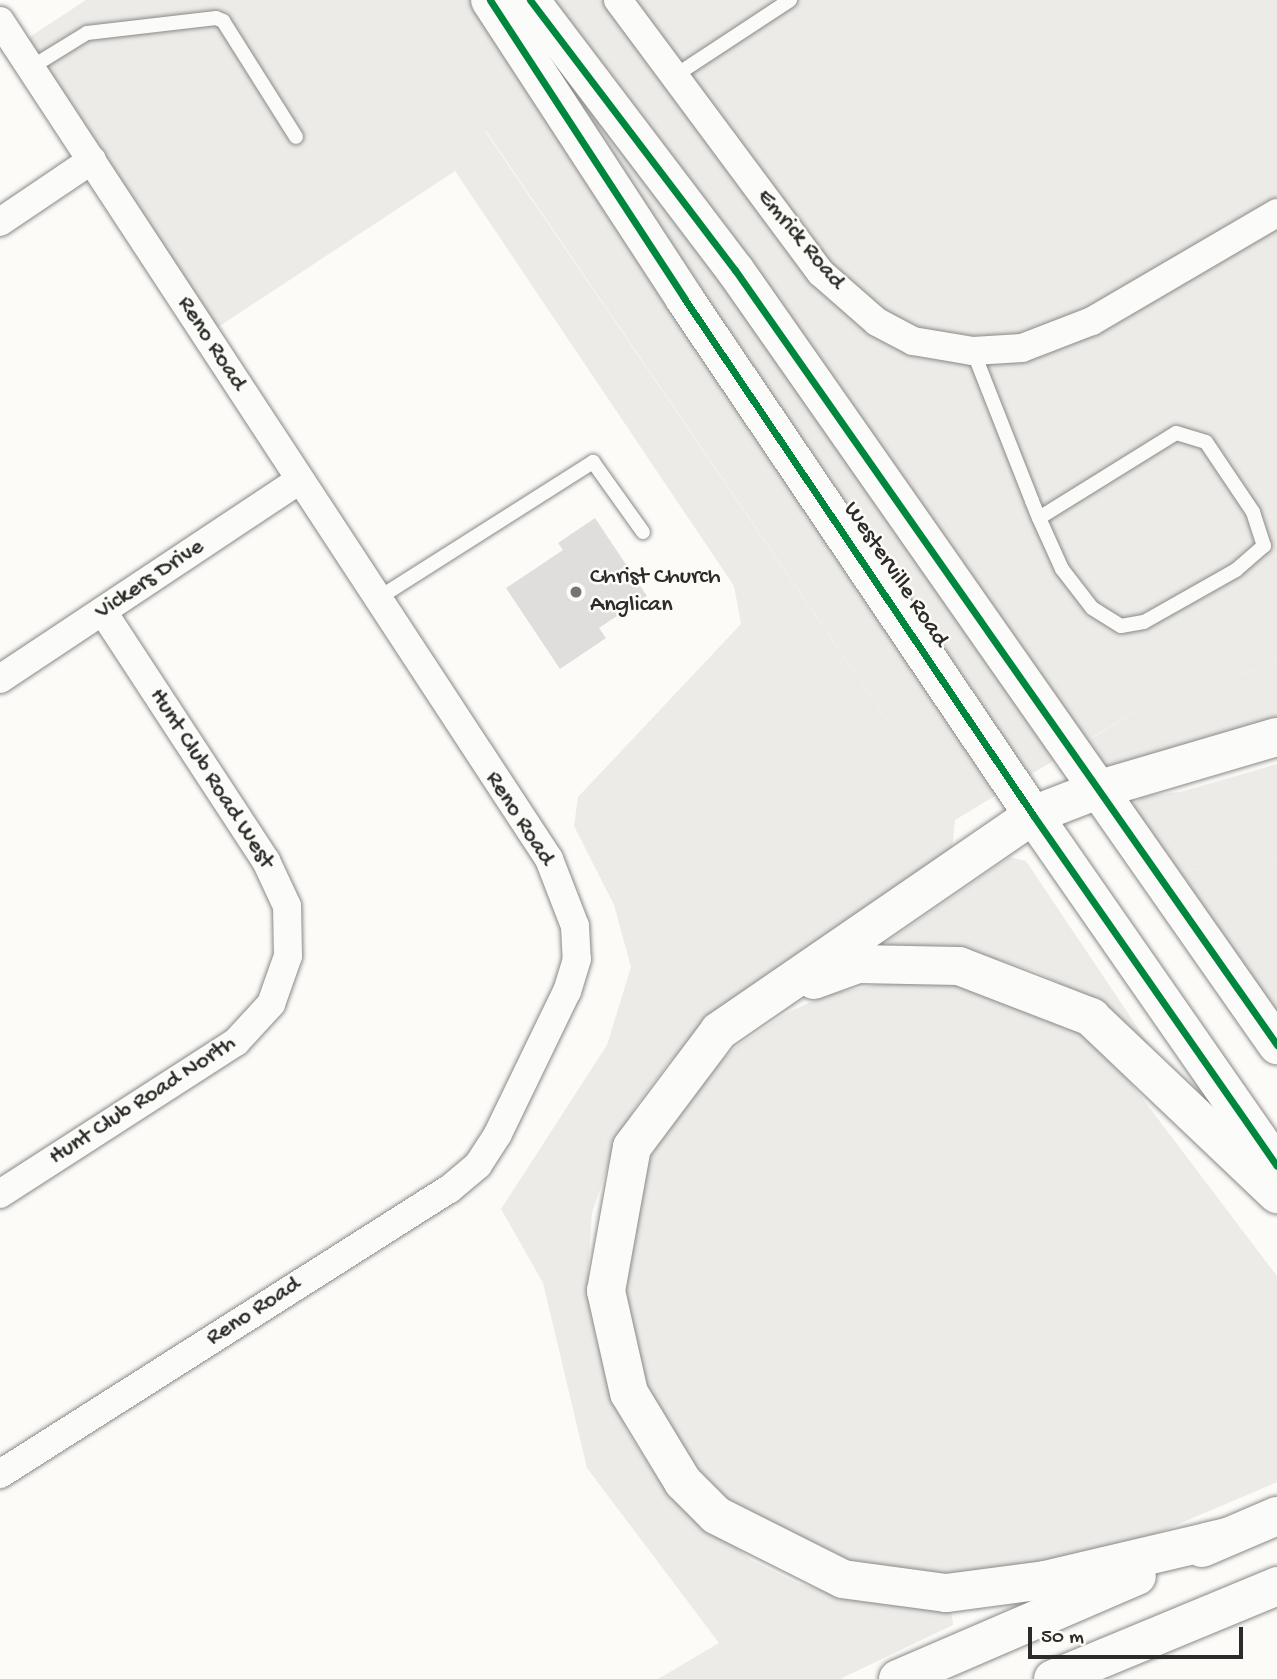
<!DOCTYPE html>
<html>
<head>
<meta charset="utf-8">
<style>
  body { margin:0 }
  #map { position:relative; width:1277px; height:1679px; overflow:hidden; background:#fcfbf8; font-family:"Gochi Hand",sans-serif }
  div>[style] { position:absolute }
  .built>* { inset:0; background:#ecebe7 }
  .green>* { inset:0; background:#ecebe8 }
  .building>* { inset:0; background:#dfdedc }
  .roads { filter:drop-shadow(0 0 2px #898987) drop-shadow(0 0 2px #898987) }
  .lane>* { height:14px; margin:-7px; padding:0 7px; transform-origin:7px; border-radius:7px; background:#fbfbf9 }
  .street>* { height:28px; margin:-14px; padding:0 14px; transform-origin:14px; border-radius:14px; background:#fbfbf9 }
  .primary>* { height:38px; margin:-19px; padding:0 19px; transform-origin:19px; border-radius:19px; background:#fbfbf9 }
  .highway>* { height:38px; margin:-19px; padding:0 19px; transform-origin:19px; border-radius:19px; background:#fbfbf9 }
  .cycleway>* { height:7px; margin:-3.5px; padding:0 3.5px; transform-origin:3.5px; border-radius:3.5px; background:#00873e }
  .dots>* { width:19px; height:19px; translate:-50% -50%; box-sizing:border-box; border:4px solid #fdfcf7; border-radius:50% }
  span { translate:-50% -50%; white-space:nowrap; text-align:center; line-height:1.15; -webkit-text-stroke:5px #fdfcf7; paint-order:stroke }
  .street-label { font-size:24px; color:#2b2b2b }
  .poi-label { font-size:24px; color:#2b2b2b }
  .left { translate:0 -50%; text-align:left }
  .scale { position:absolute; left:1028px; top:1627px; width:215px; height:32px; box-sizing:border-box; border:4px solid #2b2b2b; border-top:0; padding-left:9px; font-size:21px; line-height:24px; white-space:nowrap; color:#2b2b2b; -webkit-text-stroke:5px #fdfcf7; paint-order:stroke }
</style>
</head>
<body>
<div id="map">
  <div class="built">
    <div style="clip-path:polygon(86px 0,1277px 0,1277px 663px,1151px 702px,955px 820px,486px 131px,447px 142px,455px 171px,206px 335px,16px 46px)"></div>
    <div style="clip-path:polygon(1240px 838px,1261px 864px,1277px 856px,1277px 982px,1220px 893px,1207px 913px,1177px 871px,1204px 869px)"></div>
  </div>
  <div class="green">
    <div style="clip-path:polygon(463px 130px,485px 131px,955px 820px,952px 851px,699px 1033px,669px 1062px,634px 1109px,611px 1156px,592px 1213px,588px 1271px,595px 1337px,627px 1431px,659px 1480px,751px 1560px,797px 1583px,858px 1601px,951px 1609px,953px 1625px,840px 1679px,658px 1679px,719px 1643px,587px 1468px,543px 1283px,501px 1209px,607px 1045px,631px 967px,614px 905px,574px 826px,578px 797px,741px 624px,734px 586px,455px 171px,447px 142px)"></div>
    <div style="clip-path:polygon(1277px 663px,1277px 722px,1127px 766px,1107px 767px,1084px 743px,1151px 702px)"></div>
    <div style="clip-path:polygon(1277px 764px,1277px 856px,1261px 864px,1240px 838px,1204px 869px,1177px 871px,1131px 808px,1141px 797px,1184px 791px)"></div>
    <div style="clip-path:polygon(1010px 857px,1026px 861px,1154px 1052px,1089px 998px,1035px 971px,994px 959px,889px 950px,887px 942px)"></div>
    <div style="clip-path:polygon(1220px 892px,1277px 981px,1277px 1018px,1207px 913px)"></div>
    <div style="clip-path:polygon(931px 981px,973px 986px,1081px 1031px,1127px 1078px,1277px 1276px,1277px 1482px,1153px 1535px,984px 1575px,904px 1577px,849px 1569px,717px 1495px,655px 1413px,624px 1308px,625px 1254px,636px 1194px,659px 1139px,700px 1081px,737px 1046px,785px 1014px,826px 995px,886px 983px)"></div>
  </div>
  <div class="building">
    <div style="clip-path:polygon(595px 518px,647px 596px,599px 628px,606px 638px,560px 669px,506px 588px,563px 550px,558px 543px)"></div>
  </div>
  <div class="roads">
    <div class="lane">
      <div style="left:30px;top:68px;width:67px;rotate:-31.6deg"></div>
      <div style="left:87px;top:33px;width:130px;rotate:-6.6deg"></div>
      <div style="left:216px;top:18px;width:8px;rotate:23deg"></div>
      <div style="left:223px;top:21px;width:137px;rotate:57.8deg"></div>
      <div style="left:673px;top:77px;width:140px;rotate:-33.3deg"></div>
      <div style="left:973px;top:351px;width:161px;rotate:68.5deg"></div>
      <div style="left:1032px;top:501px;width:18px;rotate:68deg"></div>
      <div style="left:1039px;top:518px;width:56px;rotate:65.7deg"></div>
      <div style="left:1062px;top:569px;width:49px;rotate:52.4deg"></div>
      <div style="left:1092px;top:608px;width:34px;rotate:32deg"></div>
      <div style="left:1121px;top:626px;width:23px;rotate:-10deg"></div>
      <div style="left:1144px;top:622px;width:106px;rotate:-29.5deg"></div>
      <div style="left:1236px;top:570px;width:37px;rotate:-41deg"></div>
      <div style="left:1264px;top:546px;width:36px;rotate:-108deg"></div>
      <div style="left:1253px;top:512px;width:84px;rotate:-123.9deg"></div>
      <div style="left:1206px;top:442px;width:31px;rotate:-163deg"></div>
      <div style="left:1176px;top:433px;width:161px;rotate:148.2deg"></div>
      <div style="left:377px;top:599px;width:256px;rotate:-32.4deg"></div>
      <div style="left:593px;top:462px;width:86px;rotate:54.5deg"></div>
    </div>
    <div class="street">
      <div style="left:618px;top:0;width:340px;rotate:53.4deg"></div>
      <div style="left:821px;top:273px;width:74px;rotate:41.2deg"></div>
      <div style="left:877px;top:322px;width:41px;rotate:27.8deg"></div>
      <div style="left:913px;top:341px;width:61px;rotate:9.5deg"></div>
      <div style="left:973px;top:351px;width:49px;rotate:-3.5deg"></div>
      <div style="left:1022px;top:348px;width:75px;rotate:-21.1deg"></div>
      <div style="left:1092px;top:321px;width:214px;rotate:-30.3deg"></div>
      <div style="left:0;top:21px;width:1002px;rotate:56.77deg"></div>
      <div style="left:549px;top:859px;width:72px;rotate:68.8deg"></div>
      <div style="left:575px;top:926px;width:33px;rotate:87deg"></div>
      <div style="left:577px;top:959px;width:34px;rotate:107deg"></div>
      <div style="left:567px;top:991px;width:159px;rotate:115.8deg"></div>
      <div style="left:498px;top:1134px;width:37px;rotate:123deg"></div>
      <div style="left:478px;top:1165px;width:38px;rotate:140deg"></div>
      <div style="left:449px;top:1189px;width:532px;rotate:147.59deg"></div>
      <div style="left:0;top:222px;width:111px;rotate:-34deg"></div>
      <div style="left:0;top:679px;width:359px;rotate:-33.6deg"></div>
      <div style="left:0;top:1194px;width:281px;rotate:-32.8deg"></div>
      <div style="left:236px;top:1042px;width:52px;rotate:-47.4deg"></div>
      <div style="left:271px;top:1004px;width:51px;rotate:-70.5deg"></div>
      <div style="left:288px;top:956px;width:50px;rotate:-91.1deg"></div>
      <div style="left:287px;top:906px;width:50px;rotate:-115deg"></div>
      <div style="left:266px;top:861px;width:298px;rotate:-123.2deg"></div>
    </div>
    <div class="primary">
      <div style="left:490px;top:0;width:356px;rotate:56.9deg"></div>
      <div style="left:684px;top:298px;width:624px;rotate:55.98deg"></div>
      <div style="left:1033px;top:815px;width:427px;rotate:55.2deg"></div>
      <div style="left:530px;top:0;width:339px;rotate:52.8deg"></div>
      <div style="left:735px;top:270px;width:946px;rotate:55.03deg"></div>
    </div>
    <div class="highway">
      <div style="left:814px;top:980px;width:47px;rotate:-20deg"></div>
      <div style="left:858px;top:964px;width:101px;rotate:1.1deg"></div>
      <div style="left:959px;top:966px;width:142px;rotate:21.1deg"></div>
      <div style="left:1091px;top:1017px;width:257px;rotate:43.6deg"></div>
      <div style="left:1227px;top:1537px;width:187px;rotate:166.7deg"></div>
      <div style="left:1045px;top:1580px;width:100px;rotate:172.5deg"></div>
      <div style="left:946px;top:1593px;width:104px;rotate:-172.3deg"></div>
      <div style="left:843px;top:1579px;width:142px;rotate:-153.3deg"></div>
      <div style="left:716px;top:1515px;width:47px;rotate:-135deg"></div>
      <div style="left:683px;top:1482px;width:104px;rotate:-121.2deg"></div>
      <div style="left:629px;top:1393px;width:105px;rotate:-102.7deg"></div>
      <div style="left:606px;top:1291px;width:146px;rotate:-79.8deg"></div>
      <div style="left:632px;top:1147px;width:145px;rotate:-53.1deg"></div>
      <div style="left:719px;top:1031px;width:381px;rotate:-34.5deg"></div>
      <div style="left:1033px;top:815px;width:72px;rotate:-21.2deg"></div>
      <div style="left:1100px;top:789px;width:184px;rotate:-16.4deg"></div>
      <div style="left:1202px;top:1548px;width:82px;rotate:-23.1deg"></div>
      <div style="left:898px;top:1679px;width:260px;rotate:-23.3deg"></div>
      <div style="left:1053px;top:1679px;width:243px;rotate:-22.5deg"></div>
    </div>
  </div>
  <div class="cycleway">
    <div style="left:490px;top:0;width:356px;rotate:56.9deg"></div>
    <div style="left:684px;top:298px;width:624px;rotate:55.98deg"></div>
    <div style="left:1033px;top:815px;width:427px;rotate:55.2deg"></div>
    <div style="left:530px;top:0;width:339px;rotate:52.8deg"></div>
    <div style="left:735px;top:270px;width:946px;rotate:55.03deg"></div>
  </div>
  <div class="dots">
    <div style="left:576px;top:592px;background:#747473"></div>
  </div>
  <div class="street-label">
    <span style="left:800px;top:240px;rotate:50deg">Emrick Road</span>
    <span style="left:211px;top:344px;rotate:57deg">Reno Road</span>
    <span style="left:895px;top:575px;rotate:56deg">Westerville Road</span>
    <span style="left:150px;top:580px;rotate:-34deg">Vickers Drive</span>
    <span style="left:211px;top:779px;rotate:57deg">Hunt Club Road West</span>
    <span style="left:519px;top:819px;rotate:57deg">Reno Road</span>
    <span style="left:143px;top:1101px;rotate:-33deg">Hunt Club Road North</span>
    <span style="left:254px;top:1312px;rotate:-33deg">Reno Road</span>
  </div>
  <div class="poi-label">
    <span class="left" style="left:590px;top:592px">Christ Church<br>Anglican</span>
  </div>
  <div class="scale">50 m</div>
</div>
</body>
</html>
